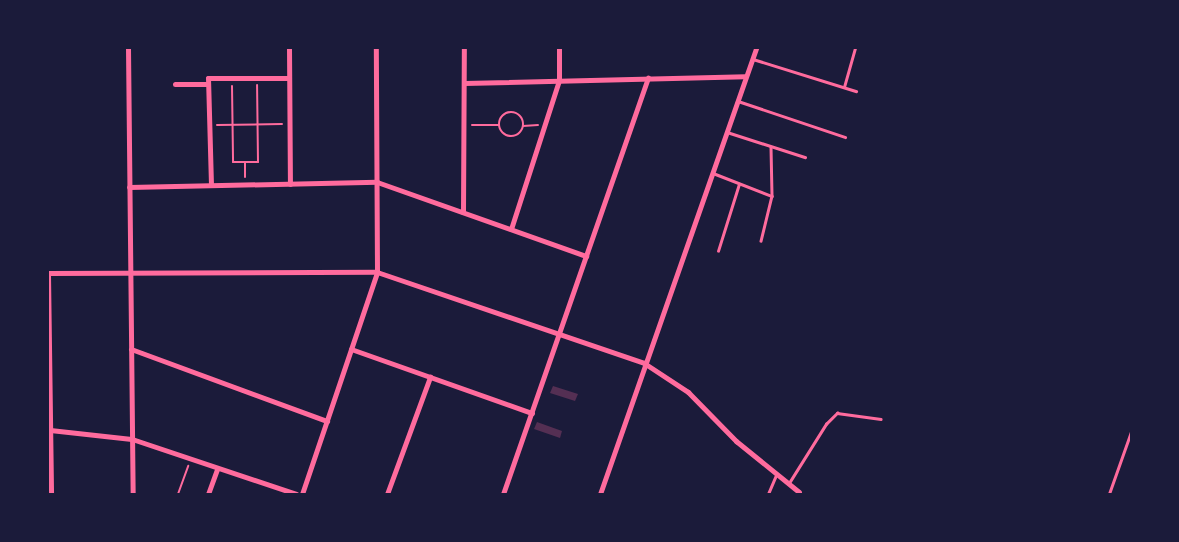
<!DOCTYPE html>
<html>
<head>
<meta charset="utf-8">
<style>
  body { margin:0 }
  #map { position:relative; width:1179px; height:542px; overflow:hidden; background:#1b1b3a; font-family:"Nunito Sans",sans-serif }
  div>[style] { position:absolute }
  .building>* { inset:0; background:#542f53 }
  .path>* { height:2px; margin:-1px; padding:0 1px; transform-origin:1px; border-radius:1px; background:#ff6b9d }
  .path>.ring { margin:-1px; padding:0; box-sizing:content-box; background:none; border:2px solid #ff6b9d; border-radius:50% }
  .service>* { height:2.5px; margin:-1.25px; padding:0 1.25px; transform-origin:1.25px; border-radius:1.25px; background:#ff6b9d }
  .minor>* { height:5px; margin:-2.5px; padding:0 2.5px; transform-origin:2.5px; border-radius:2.5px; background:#ff6b9d }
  span { translate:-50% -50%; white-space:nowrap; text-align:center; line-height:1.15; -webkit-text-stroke:4px #1b1b3a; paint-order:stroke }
  .frame { position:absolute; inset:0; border:49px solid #1b1b3a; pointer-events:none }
</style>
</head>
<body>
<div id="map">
  <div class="building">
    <div style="clip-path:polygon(553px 386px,578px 394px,575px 401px,550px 393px)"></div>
    <div style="clip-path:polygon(537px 422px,562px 431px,560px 438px,534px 429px)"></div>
  </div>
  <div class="path">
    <div style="left:232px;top:86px;width:76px;rotate:89.2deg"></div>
    <div style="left:233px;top:162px;width:25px"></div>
    <div style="left:258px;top:162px;width:77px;rotate:-90.7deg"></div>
    <div class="ring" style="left:499px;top:112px;width:22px;height:22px"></div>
    <div style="left:217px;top:125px;width:65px;rotate:-0.9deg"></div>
    <div style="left:472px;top:125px;width:27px"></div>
    <div style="left:523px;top:126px;width:15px;rotate:-4deg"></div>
    <div style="left:245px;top:162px;width:15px;rotate:90deg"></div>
    <div style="left:178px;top:494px;width:30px;rotate:-70deg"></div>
  </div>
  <div class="service">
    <div style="left:753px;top:59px;width:108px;rotate:17.3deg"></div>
    <div style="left:844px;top:87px;width:41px;rotate:-74.2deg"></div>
    <div style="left:738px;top:101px;width:113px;rotate:18.6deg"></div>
    <div style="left:727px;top:132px;width:82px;rotate:17.8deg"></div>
    <div style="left:771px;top:147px;width:49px;rotate:88.8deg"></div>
    <div style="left:713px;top:173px;width:63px;rotate:21.3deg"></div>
    <div style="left:772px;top:196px;width:46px;rotate:103.7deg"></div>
    <div style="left:718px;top:251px;width:70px;rotate:-72.6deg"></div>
    <div style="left:789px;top:483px;width:70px;rotate:-57.9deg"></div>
    <div style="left:826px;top:424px;width:16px;rotate:-45deg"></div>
    <div style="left:837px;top:413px;width:44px;rotate:7.8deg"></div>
    <div style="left:768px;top:494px;width:21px;rotate:-67deg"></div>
    <div style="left:1109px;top:494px;width:69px;rotate:-70.5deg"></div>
  </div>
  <div class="minor">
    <div style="left:128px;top:48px;width:446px;rotate:89.4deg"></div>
    <div style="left:289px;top:48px;width:136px;rotate:89.6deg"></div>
    <div style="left:464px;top:83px;width:281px;rotate:-1.4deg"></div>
    <div style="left:175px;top:84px;width:33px"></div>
    <div style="left:211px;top:185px;width:107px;rotate:-91.6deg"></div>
    <div style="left:208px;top:78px;width:81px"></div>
    <div style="left:129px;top:187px;width:248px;rotate:-1.2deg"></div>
    <div style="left:377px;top:182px;width:222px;rotate:19.5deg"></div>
    <div style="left:463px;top:212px;width:164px;rotate:-89.7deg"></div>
    <div style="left:511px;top:229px;width:157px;rotate:-72.1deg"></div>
    <div style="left:559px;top:80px;width:32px;rotate:-90deg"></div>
    <div style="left:48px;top:273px;width:329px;rotate:-0.2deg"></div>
    <div style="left:377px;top:272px;width:282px;rotate:18.8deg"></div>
    <div style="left:644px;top:363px;width:53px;rotate:33.4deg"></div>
    <div style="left:688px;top:392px;width:69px;rotate:45.6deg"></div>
    <div style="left:736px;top:441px;width:81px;rotate:39deg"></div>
    <div style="left:48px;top:274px;width:220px;rotate:89.2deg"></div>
    <div style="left:131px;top:349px;width:209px;rotate:20.2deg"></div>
    <div style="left:351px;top:349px;width:192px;rotate:19.5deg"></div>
    <div style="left:50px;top:430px;width:82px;rotate:6.3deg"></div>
    <div style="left:132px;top:439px;width:173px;rotate:18.5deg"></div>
    <div style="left:208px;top:494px;width:27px;rotate:-70deg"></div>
    <div style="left:302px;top:494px;width:234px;rotate:-71.3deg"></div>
    <div style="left:377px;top:272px;width:224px;rotate:-90.3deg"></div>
    <div style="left:387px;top:494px;width:125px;rotate:-69.8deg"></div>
    <div style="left:503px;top:494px;width:441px;rotate:-70.8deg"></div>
    <div style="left:600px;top:494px;width:472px;rotate:-70.7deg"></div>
  </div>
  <div class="frame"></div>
</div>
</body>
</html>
